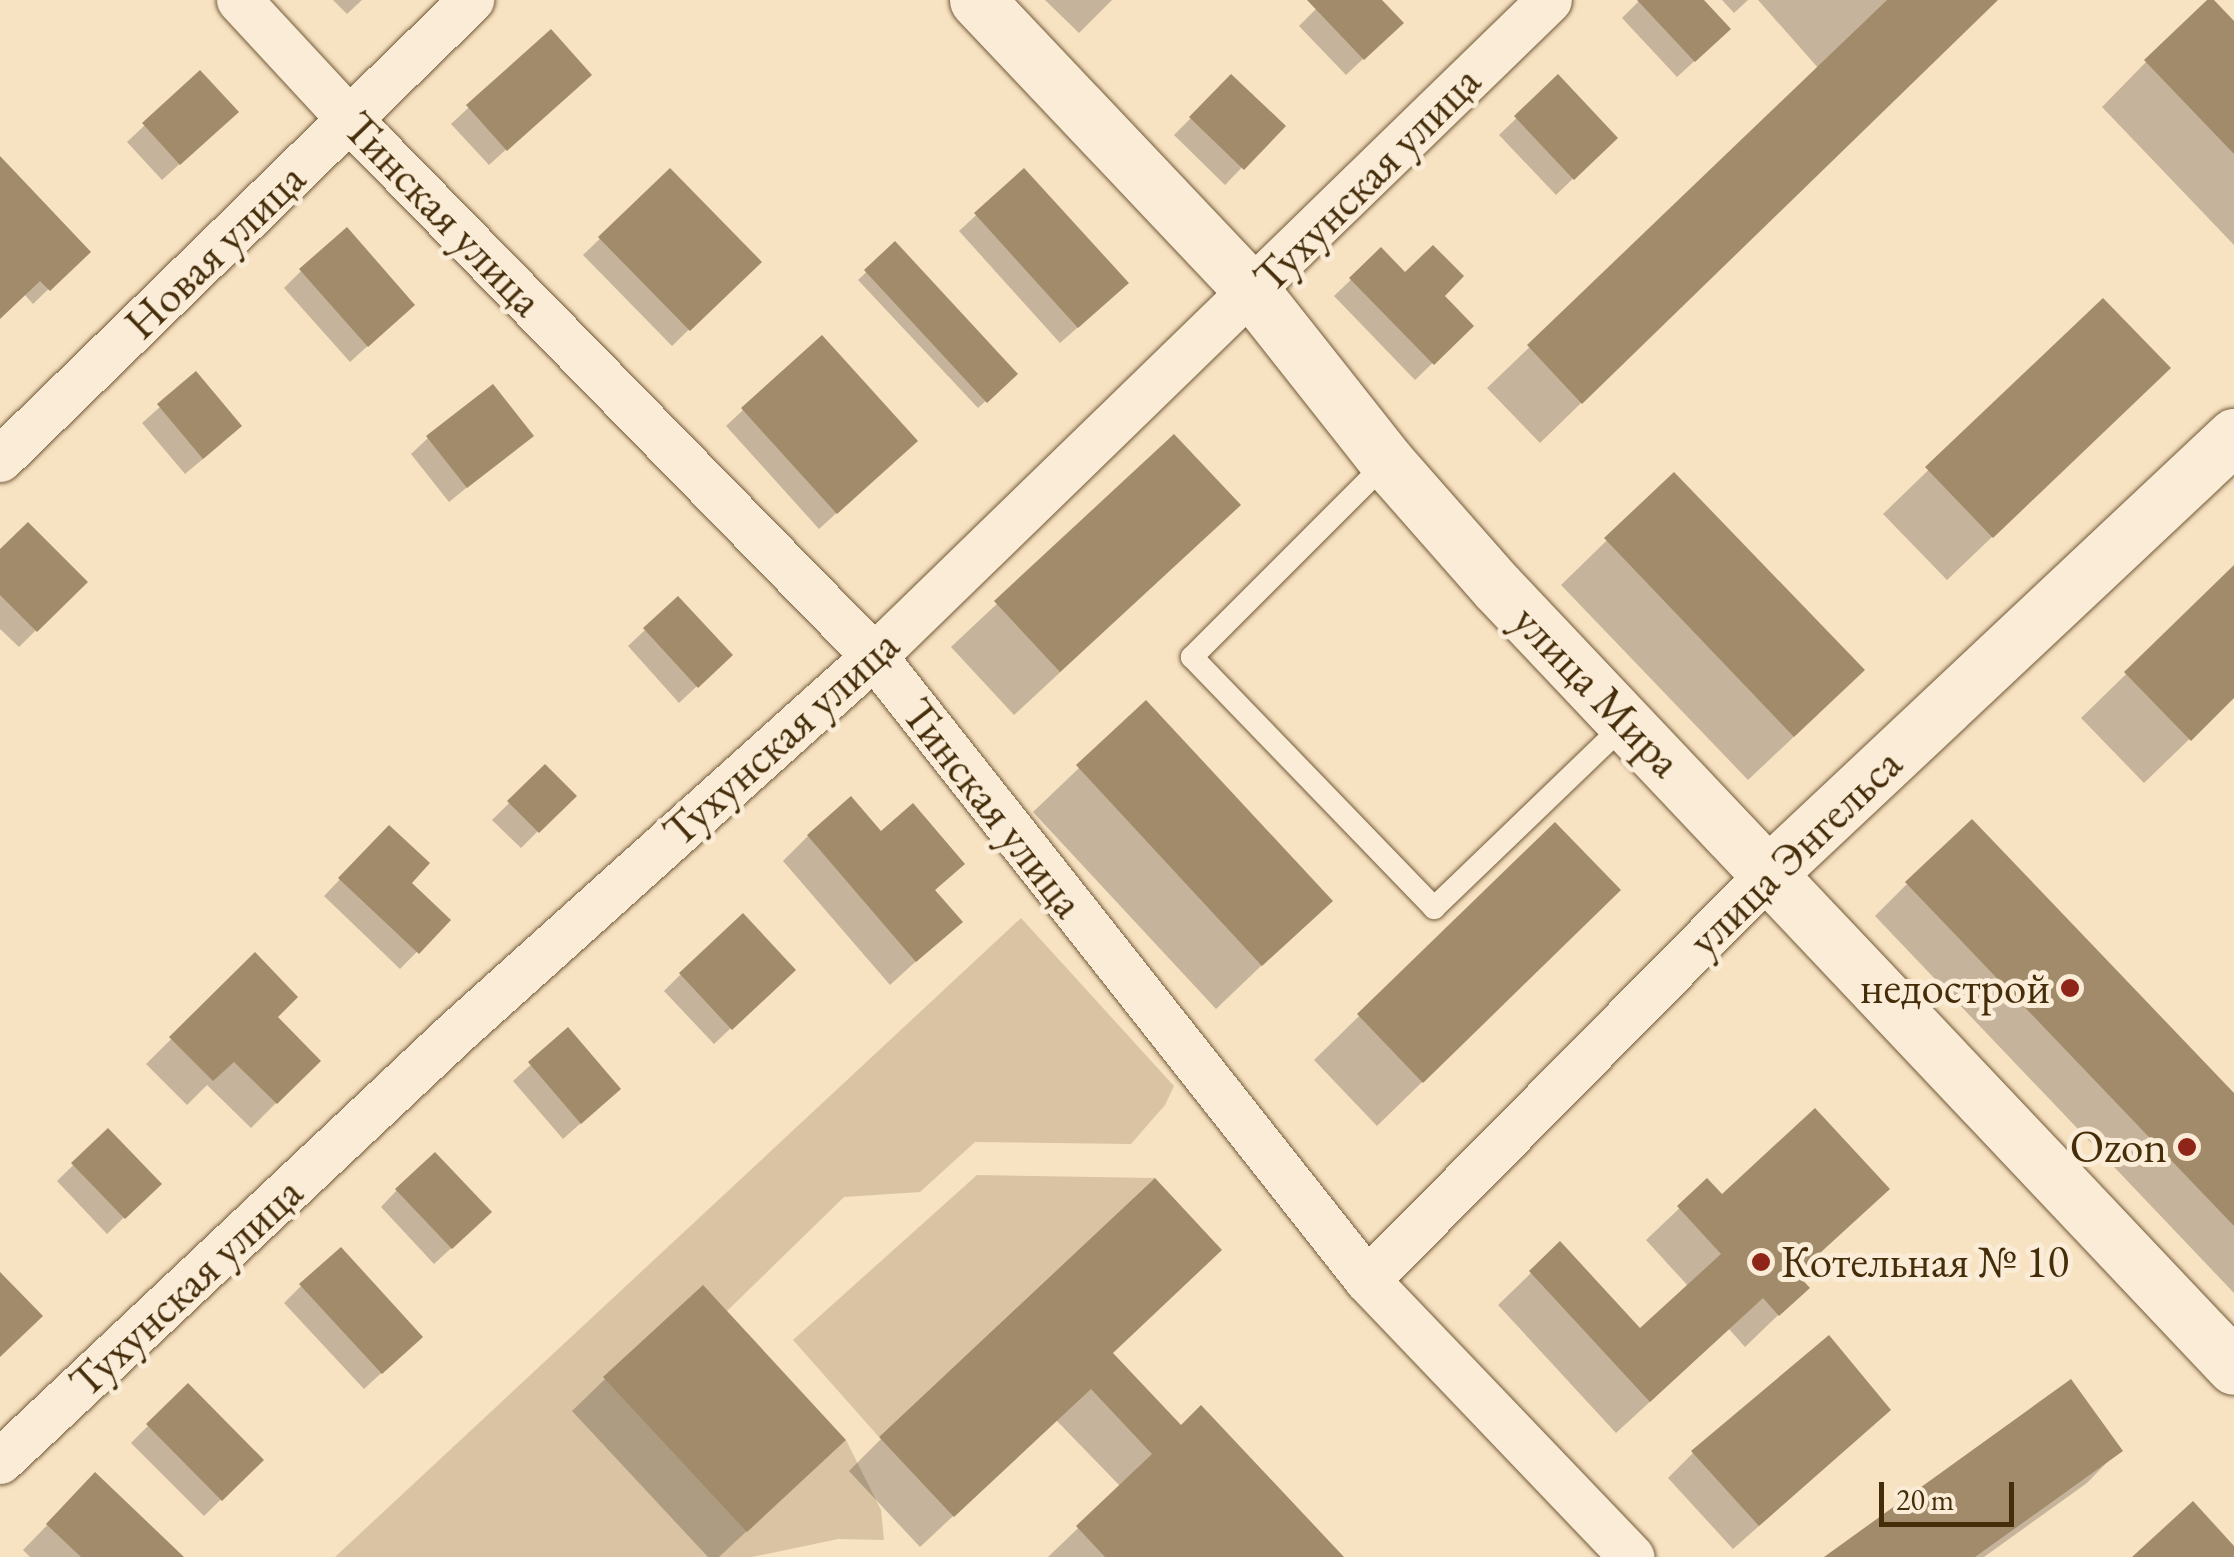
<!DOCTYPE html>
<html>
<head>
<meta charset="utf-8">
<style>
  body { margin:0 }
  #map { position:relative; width:2234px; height:1557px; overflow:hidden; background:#f7e2c2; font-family:"EB Garamond",serif }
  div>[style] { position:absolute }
  .green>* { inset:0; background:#d9c3a3 }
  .shadow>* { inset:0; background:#0003 }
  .building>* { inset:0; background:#a28b6a }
  .roads { filter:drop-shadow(0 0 2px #725a38) drop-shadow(0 0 2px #725a38) }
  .service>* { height:22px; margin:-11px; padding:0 11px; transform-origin:11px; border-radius:11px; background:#faecd7 }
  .minor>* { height:45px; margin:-22.5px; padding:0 22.5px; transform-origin:22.5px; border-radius:22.5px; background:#faecd7 }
  .tertiary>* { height:55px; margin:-27.5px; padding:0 27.5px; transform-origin:27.5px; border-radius:27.5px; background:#faecd7 }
  .secondary>* { height:55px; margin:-27.5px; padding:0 27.5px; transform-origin:27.5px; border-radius:27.5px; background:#faecd7 }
  .dots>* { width:28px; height:28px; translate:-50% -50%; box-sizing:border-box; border:5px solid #faecd7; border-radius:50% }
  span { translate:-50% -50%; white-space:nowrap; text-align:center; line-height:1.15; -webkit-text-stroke:10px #faecd7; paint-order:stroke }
  .street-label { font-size:45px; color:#452d0a }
  .poi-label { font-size:45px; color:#452d0a }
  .right { translate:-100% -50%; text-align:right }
  .left { translate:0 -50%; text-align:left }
  .scale { position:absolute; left:1879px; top:1482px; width:135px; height:45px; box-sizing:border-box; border:5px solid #452d0a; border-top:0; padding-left:12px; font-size:30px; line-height:35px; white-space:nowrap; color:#452d0a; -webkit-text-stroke:8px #faecd7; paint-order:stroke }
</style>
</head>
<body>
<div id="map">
  <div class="green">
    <div style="clip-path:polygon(1021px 918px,1174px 1086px,1165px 1105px,1131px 1144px,975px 1142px,920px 1192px,844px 1197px,727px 1311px,702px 1286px,604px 1377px,747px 1531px,846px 1440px,881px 1510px,884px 1540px,838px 1539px,752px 1557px,335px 1557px)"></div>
    <div style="clip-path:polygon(977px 1175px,1155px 1178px,879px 1437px,793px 1340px)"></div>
  </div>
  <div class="shadow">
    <div style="clip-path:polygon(333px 0,362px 0,347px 14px)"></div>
    <div style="clip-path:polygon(1045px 0,1112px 0,1079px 33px)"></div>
    <div style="clip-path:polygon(1325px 0,1379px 0,1401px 23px,1346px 75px,1299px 26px)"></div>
    <div style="clip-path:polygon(1640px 0,1700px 0,1711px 46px,1677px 77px,1622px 18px)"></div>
    <div style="clip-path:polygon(1722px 0,1748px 0,1734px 13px)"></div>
    <div style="clip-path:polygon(1758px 0,1995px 0,1540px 443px,1487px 388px,1819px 69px)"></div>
    <div style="clip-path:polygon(2234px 25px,2234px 245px,2102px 107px,2146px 62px)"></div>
    <div style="clip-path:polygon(550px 32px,571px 91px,489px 165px,451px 124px)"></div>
    <div style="clip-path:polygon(200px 73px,219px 128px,162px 180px,127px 142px)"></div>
    <div style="clip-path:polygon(1231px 78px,1282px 126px,1225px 185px,1174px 135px)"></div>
    <div style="clip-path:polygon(1558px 78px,1615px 138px,1556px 195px,1499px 135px)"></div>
    <div style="clip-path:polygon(670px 171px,758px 262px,672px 346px,583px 255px)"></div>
    <div style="clip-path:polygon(1024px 171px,1109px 300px,1060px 343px,959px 231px)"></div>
    <div style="clip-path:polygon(0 183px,87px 252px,33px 304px,24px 294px,0 317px)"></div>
    <div style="clip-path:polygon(895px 245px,1015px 374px,978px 408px,858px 280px)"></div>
    <div style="clip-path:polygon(1381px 251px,1405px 275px,1441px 296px,1471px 326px,1415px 380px,1334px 296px)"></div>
    <div style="clip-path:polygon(301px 271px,395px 321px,350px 362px,284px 288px)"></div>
    <div style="clip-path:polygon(2103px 301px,2123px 412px,1947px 580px,1883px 514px)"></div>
    <div style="clip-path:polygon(196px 375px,222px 443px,185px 474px,142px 423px)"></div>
    <div style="clip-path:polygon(743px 410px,897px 458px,819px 529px,726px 426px)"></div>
    <div style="clip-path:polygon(530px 436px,449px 502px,411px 454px,428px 438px)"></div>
    <div style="clip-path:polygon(1174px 437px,1193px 549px,1014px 715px,951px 647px)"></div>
    <div style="clip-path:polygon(1674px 475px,1817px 715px,1748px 780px,1561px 585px)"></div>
    <div style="clip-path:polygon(0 552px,84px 582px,19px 647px,0 629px)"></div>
    <div style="clip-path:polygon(2234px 569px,2234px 696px,2144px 783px,2081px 718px)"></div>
    <div style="clip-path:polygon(678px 599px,713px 671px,679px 703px,628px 646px)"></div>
    <div style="clip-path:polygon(1146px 704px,1329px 901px,1216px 1009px,1033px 812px)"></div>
    <div style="clip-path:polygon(545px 768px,573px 796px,521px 848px,492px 820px)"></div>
    <div style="clip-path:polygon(1555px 825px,1573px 935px,1377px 1126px,1314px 1060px)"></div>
    <div style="clip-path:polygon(389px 828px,408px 883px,448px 920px,400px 969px,324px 896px)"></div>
    <div style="clip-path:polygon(808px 836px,962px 864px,933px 892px,959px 922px,890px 985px,783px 861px)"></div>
    <div style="clip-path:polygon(1907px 884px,2234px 1097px,2234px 1293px,1875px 916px)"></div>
    <div style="clip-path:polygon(255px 956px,274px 1017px,318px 1061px,251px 1128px,207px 1085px,187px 1105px,146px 1064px)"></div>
    <div style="clip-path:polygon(681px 974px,776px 986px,714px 1044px,664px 991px)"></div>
    <div style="clip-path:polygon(568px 1031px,601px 1105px,563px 1139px,513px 1081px)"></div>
    <div style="clip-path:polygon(108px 1131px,158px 1184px,107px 1234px,57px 1181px)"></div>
    <div style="clip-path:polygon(1707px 1182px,1806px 1288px,1745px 1347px,1729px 1329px,1616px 1433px,1498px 1305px,1560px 1245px,1640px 1332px,1689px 1287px,1646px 1240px)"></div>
    <div style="clip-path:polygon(397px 1190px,472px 1229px,434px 1264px,381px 1207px)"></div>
    <div style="clip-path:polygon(301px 1286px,403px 1353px,364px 1389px,284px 1303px)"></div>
    <div style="clip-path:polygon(1110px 1354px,1181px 1428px,1341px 1557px,1048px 1557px,1121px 1487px,1056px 1420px,920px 1547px,849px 1471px,881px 1439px)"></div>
    <div style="clip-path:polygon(605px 1379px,810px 1472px,719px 1557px,708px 1557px,572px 1411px)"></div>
    <div style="clip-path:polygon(188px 1386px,261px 1460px,204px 1516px,131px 1443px)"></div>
    <div style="clip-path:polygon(1863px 1434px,1733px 1549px,1668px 1478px,1693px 1453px)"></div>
    <div style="clip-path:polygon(2119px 1450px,2087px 1483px,1984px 1557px,1828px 1557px)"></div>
    <div style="clip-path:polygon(95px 1476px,181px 1557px,30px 1557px,23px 1550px)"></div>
  </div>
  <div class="building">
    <div style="clip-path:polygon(1307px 0,1382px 0,1404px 23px,1364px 60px)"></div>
    <div style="clip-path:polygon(1637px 0,1704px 0,1731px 29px,1695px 62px)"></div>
    <div style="clip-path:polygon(1887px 0,1998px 0,1582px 404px,1527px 345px)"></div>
    <div style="clip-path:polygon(2207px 0,2214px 0,2234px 21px,2234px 154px,2144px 60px)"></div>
    <div style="clip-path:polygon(551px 29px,592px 75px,507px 151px,466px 105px)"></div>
    <div style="clip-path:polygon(200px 70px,239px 112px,180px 165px,142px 123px)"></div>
    <div style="clip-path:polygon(1231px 74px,1286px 126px,1244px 170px,1189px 117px)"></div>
    <div style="clip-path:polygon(1558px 74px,1618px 138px,1574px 180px,1514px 116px)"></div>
    <div style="clip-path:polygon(0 156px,91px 252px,50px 291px,40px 281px,0 319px)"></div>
    <div style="clip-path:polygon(670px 168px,762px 262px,690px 331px,598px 237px)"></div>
    <div style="clip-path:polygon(1024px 168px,1129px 283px,1078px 328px,974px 213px)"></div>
    <div style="clip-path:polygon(347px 227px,415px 305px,368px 347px,299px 269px)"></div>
    <div style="clip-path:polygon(895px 241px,1018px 374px,987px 403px,864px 270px)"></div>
    <div style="clip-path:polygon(1433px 245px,1464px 276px,1445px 296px,1474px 326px,1434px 365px,1349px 278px,1381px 247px,1405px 272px)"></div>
    <div style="clip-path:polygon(2103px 298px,2171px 368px,1993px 538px,1925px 467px)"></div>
    <div style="clip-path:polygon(822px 335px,918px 441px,837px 514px,741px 408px)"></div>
    <div style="clip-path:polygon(196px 371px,242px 426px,203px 459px,157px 404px)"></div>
    <div style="clip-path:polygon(493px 384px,534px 436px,467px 488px,426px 436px)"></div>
    <div style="clip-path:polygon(1174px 434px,1241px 505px,1060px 672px,994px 601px)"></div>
    <div style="clip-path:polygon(1674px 472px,1865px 670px,1794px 737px,1604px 538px)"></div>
    <div style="clip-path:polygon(28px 522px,88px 582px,37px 632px,0 595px,0 549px)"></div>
    <div style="clip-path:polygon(2234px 565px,2234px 698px,2191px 741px,2124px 672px)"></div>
    <div style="clip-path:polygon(678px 596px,733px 655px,698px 688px,643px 628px)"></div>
    <div style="clip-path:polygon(1146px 700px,1333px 901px,1262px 966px,1076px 765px)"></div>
    <div style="clip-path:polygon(545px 764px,577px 796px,539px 833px,507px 801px)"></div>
    <div style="clip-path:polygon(851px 796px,881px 831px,913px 803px,965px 864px,935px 890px,963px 922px,916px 962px,807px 835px)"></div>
    <div style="clip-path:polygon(1972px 819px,2234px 1093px,2234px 1226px,1905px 882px)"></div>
    <div style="clip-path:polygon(1555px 822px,1621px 890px,1423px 1083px,1357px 1014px)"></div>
    <div style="clip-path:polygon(389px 825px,430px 863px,412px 883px,451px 920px,419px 954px,338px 878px)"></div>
    <div style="clip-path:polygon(743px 913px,796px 970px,732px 1030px,679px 973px)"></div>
    <div style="clip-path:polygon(255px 952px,298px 997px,278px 1017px,321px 1061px,277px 1104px,234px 1062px,213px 1081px,169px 1037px)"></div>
    <div style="clip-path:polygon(568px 1027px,621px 1089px,581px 1124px,528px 1062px)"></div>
    <div style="clip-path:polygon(1815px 1108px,1890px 1189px,1797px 1274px,1810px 1288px,1779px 1316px,1763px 1298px,1650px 1402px,1529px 1271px,1560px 1241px,1640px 1328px,1721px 1254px,1677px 1206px,1707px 1178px,1722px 1194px)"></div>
    <div style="clip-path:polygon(108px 1128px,162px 1184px,125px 1219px,71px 1163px)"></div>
    <div style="clip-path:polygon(435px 1152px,492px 1212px,452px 1249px,395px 1189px)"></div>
    <div style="clip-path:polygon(1155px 1178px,1222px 1250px,1113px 1353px,1181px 1425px,1201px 1405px,1344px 1557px,1105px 1557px,1076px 1526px,1152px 1454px,1091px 1389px,954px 1517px,879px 1437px)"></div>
    <div style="clip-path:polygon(341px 1247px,423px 1337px,382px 1374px,299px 1284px)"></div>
    <div style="clip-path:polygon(0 1272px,43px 1316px,0 1357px)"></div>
    <div style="clip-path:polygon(703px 1285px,846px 1440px,747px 1532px,603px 1377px)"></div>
    <div style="clip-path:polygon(1829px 1335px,1891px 1410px,1759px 1526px,1691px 1451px)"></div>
    <div style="clip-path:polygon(2071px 1379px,2123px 1451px,1975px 1557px,1824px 1557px)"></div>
    <div style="clip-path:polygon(188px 1383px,264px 1460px,222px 1501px,146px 1424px)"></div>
    <div style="clip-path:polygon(95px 1472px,184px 1557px,81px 1557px,46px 1524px)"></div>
    <div style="clip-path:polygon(2193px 1501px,2234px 1546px,2234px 1557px,2132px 1557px)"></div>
  </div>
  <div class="roads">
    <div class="service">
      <div style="left:1387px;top:462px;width:276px;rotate:135deg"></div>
      <div style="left:1192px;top:657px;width:349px;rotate:46deg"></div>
      <div style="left:1434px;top:908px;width:267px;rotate:-43.9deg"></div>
    </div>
    <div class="minor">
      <div style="left:239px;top:0;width:163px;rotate:47.2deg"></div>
      <div style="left:350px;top:120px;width:750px;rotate:45.65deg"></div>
      <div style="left:874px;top:656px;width:795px;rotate:51.69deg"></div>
      <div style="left:1367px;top:1280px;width:383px;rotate:46.3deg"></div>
      <div style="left:0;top:459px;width:658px;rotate:-44.26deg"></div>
      <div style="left:1367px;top:1280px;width:573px;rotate:-45.35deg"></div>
      <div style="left:0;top:1461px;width:626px;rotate:-43.25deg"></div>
      <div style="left:456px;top:1032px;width:562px;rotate:-41.97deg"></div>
      <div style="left:874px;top:656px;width:941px;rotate:-44.18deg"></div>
    </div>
    <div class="tertiary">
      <div style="left:1770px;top:872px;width:637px;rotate:-43.22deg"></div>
    </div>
    <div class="secondary">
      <div style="left:977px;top:0;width:400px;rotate:46.6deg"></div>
      <div style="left:1252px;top:291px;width:218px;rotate:51.7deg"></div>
      <div style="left:1387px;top:462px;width:167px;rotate:48.7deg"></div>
      <div style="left:1497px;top:587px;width:1073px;rotate:46.62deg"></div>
    </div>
  </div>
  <div class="dots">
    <div style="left:2070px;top:988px;background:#8f2418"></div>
    <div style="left:2187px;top:1147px;background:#8f2418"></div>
    <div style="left:1761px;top:1262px;background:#8f2418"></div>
  </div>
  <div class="street-label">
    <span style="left:1367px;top:179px;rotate:-45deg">Тухунская улица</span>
    <span style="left:443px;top:214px;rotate:46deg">Тинская улица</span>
    <span style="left:215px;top:251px;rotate:-44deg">Новая улица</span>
    <span style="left:1597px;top:691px;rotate:46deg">улица Мира</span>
    <span style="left:781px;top:738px;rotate:-42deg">Тухунская улица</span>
    <span style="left:993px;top:808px;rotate:52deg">Тинская улица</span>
    <span style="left:1795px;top:852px;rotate:-44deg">улица Энгельса</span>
    <span style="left:186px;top:1287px;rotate:-43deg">Тухунская улица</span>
  </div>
  <div class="poi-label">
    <span class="right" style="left:2050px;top:988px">недострой</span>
    <span class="right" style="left:2167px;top:1147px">Ozon</span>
    <span class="left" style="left:1781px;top:1262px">Котельная № 10</span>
  </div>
  <div class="scale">20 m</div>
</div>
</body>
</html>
